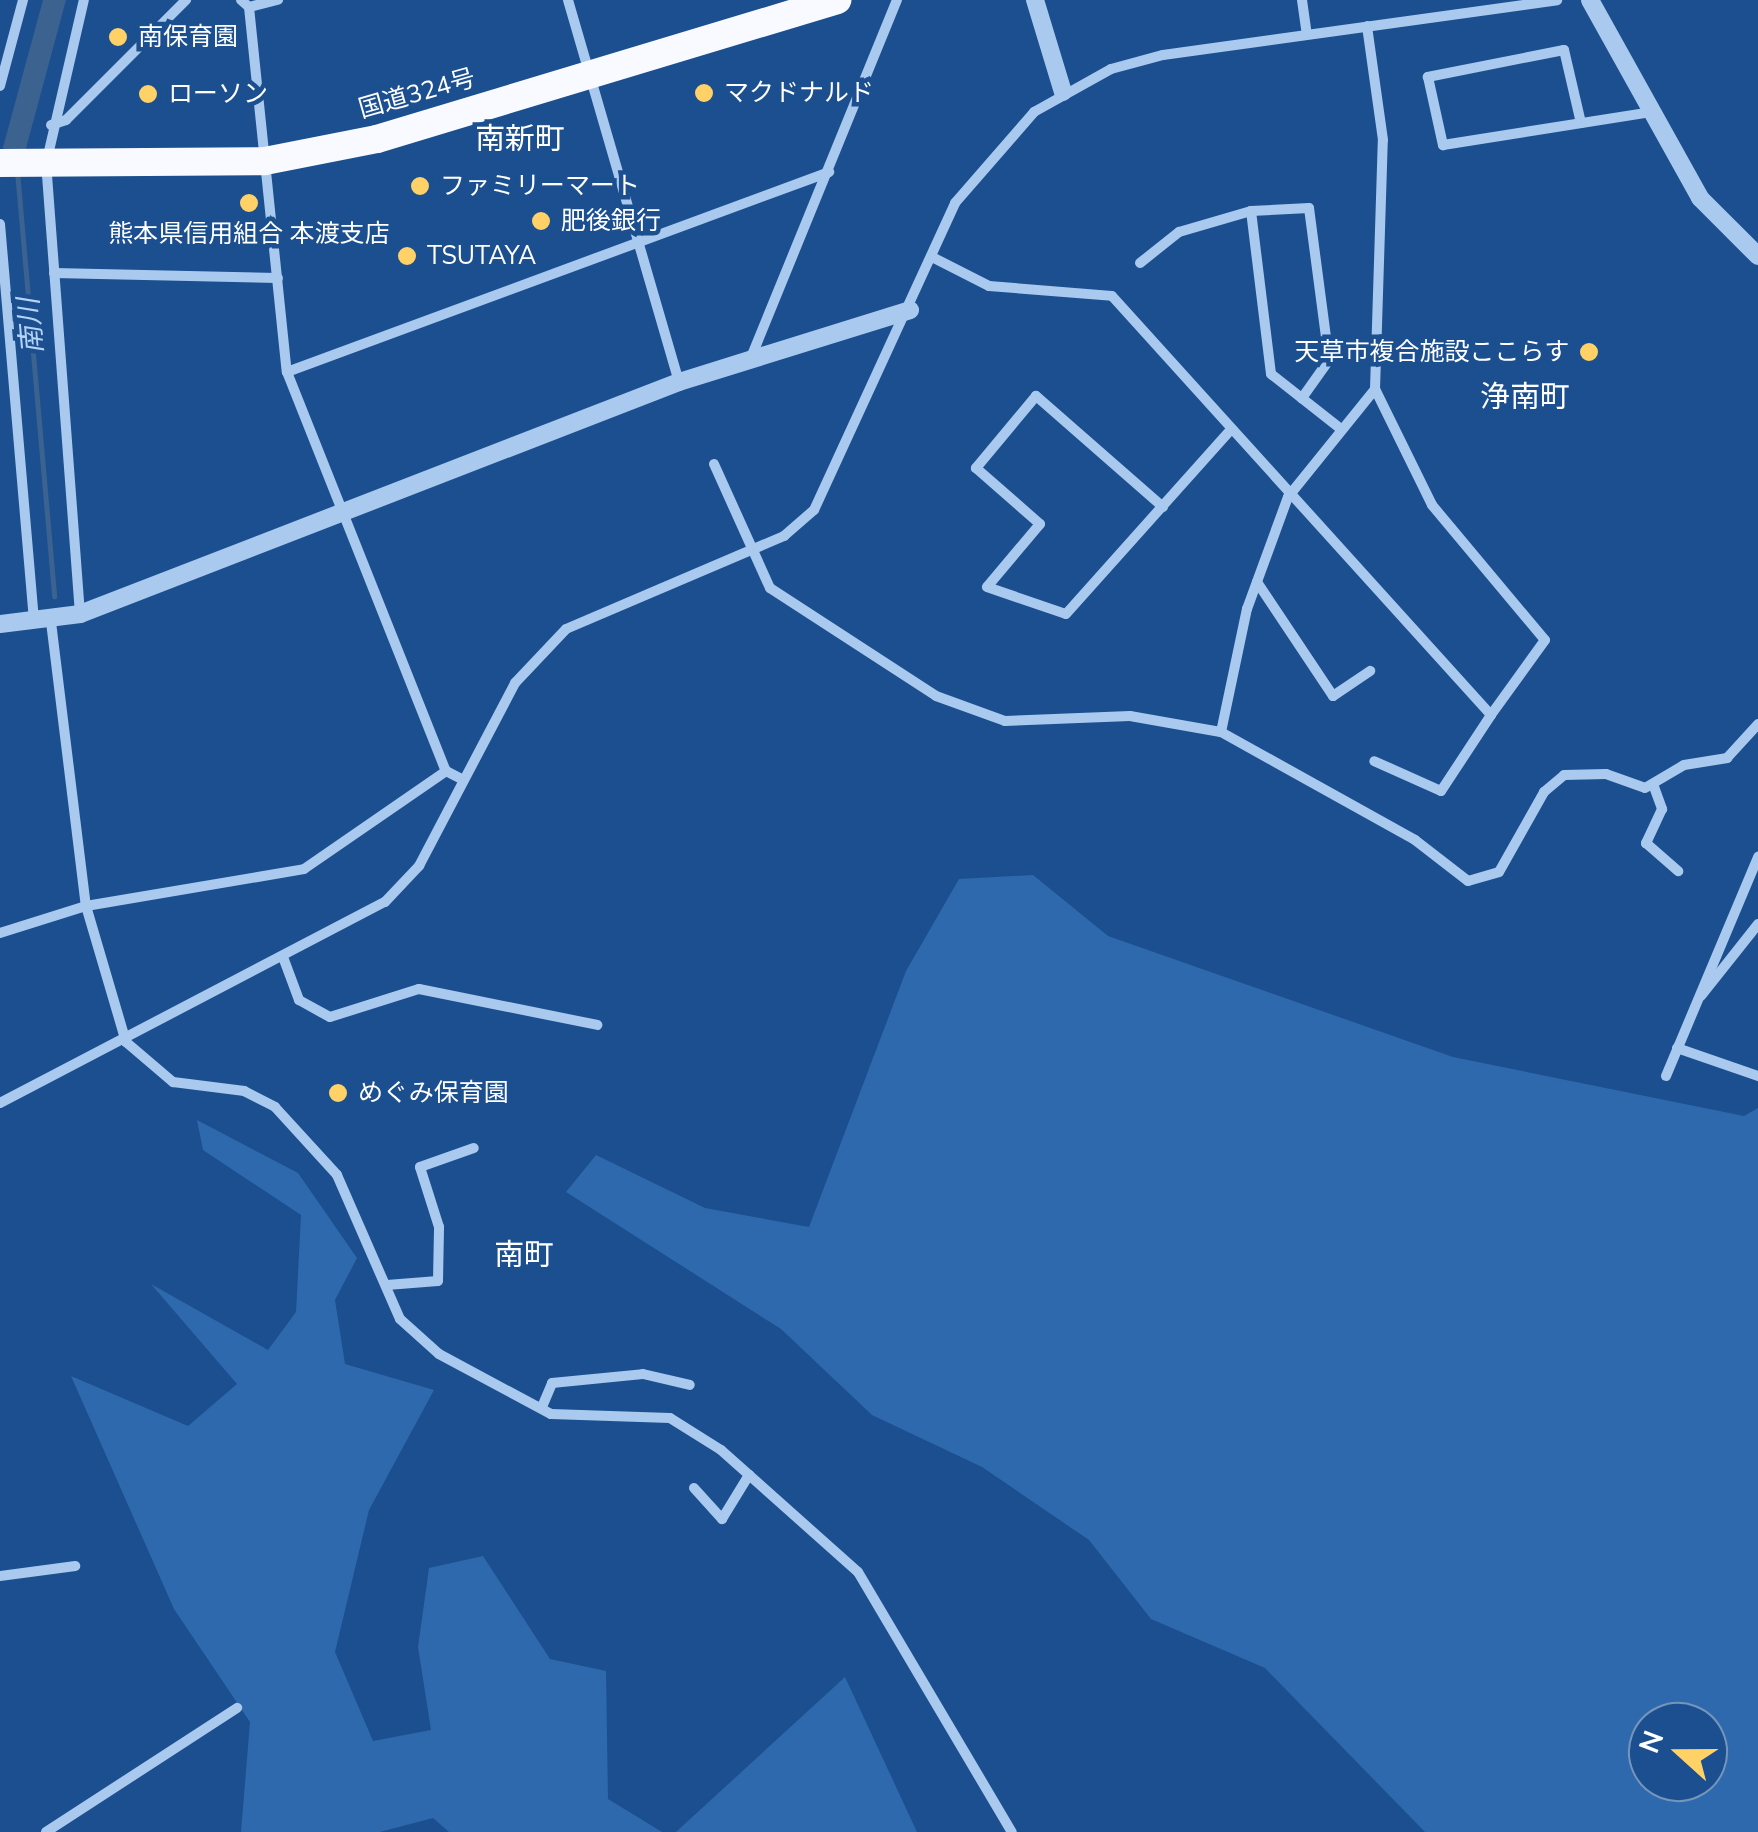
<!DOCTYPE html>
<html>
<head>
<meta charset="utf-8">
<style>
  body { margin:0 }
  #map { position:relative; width:1758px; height:1832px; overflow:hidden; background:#1b4f8f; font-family:"Nunito Sans","Noto Sans JP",sans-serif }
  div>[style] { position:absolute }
  .green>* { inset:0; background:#2e69ad }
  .water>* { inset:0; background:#3c6290 }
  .stream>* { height:5px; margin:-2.5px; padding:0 2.5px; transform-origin:2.5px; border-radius:2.5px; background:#3c6290 }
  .minor>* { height:10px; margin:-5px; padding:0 5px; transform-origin:5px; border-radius:5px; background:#a9c9ee }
  .tertiary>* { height:18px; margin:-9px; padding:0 9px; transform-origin:9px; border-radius:9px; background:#a9c9ee }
  .trunk>* { height:28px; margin:-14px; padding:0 14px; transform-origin:14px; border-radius:14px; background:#f8faff }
  .dots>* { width:28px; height:28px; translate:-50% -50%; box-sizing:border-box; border:5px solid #1b4f8f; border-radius:50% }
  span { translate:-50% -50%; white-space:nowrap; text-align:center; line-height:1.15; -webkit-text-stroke:9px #1b4f8f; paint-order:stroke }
  .poi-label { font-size:25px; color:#fff }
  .left { translate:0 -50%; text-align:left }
  .right { translate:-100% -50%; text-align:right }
  .street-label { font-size:25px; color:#fff }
  .water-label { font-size:28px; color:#b5d3f5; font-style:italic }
  .quarter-label { font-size:30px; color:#fff }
  .north { position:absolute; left:1628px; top:1702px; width:100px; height:100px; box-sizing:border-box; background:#1b4f8f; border:2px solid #7695bc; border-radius:50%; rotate:291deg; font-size:28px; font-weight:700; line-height:40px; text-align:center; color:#fff }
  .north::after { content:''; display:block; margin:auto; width:35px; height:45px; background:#ffd166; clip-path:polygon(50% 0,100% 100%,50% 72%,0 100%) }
</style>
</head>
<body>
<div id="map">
  <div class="green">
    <div style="clip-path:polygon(evenodd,1033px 875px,1108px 936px,1453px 1057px,1744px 1116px,1758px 1108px,1758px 1832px,1425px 1832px,1265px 1668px,1151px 1619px,1089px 1540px,982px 1467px,872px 1415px,781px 1329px,566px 1192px,596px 1155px,705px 1208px,809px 1227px,906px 971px,959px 879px,1033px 875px,1708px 1722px,1708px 1782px,1648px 1782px,1648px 1722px,1708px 1722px)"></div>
    <div style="clip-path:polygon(197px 1120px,298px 1173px,357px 1258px,335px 1300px,345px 1364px,434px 1390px,369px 1510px,335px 1652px,373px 1741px,431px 1730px,418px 1647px,429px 1568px,483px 1556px,550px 1659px,606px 1671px,608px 1799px,662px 1832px,449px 1832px,433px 1818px,380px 1832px,241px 1832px,250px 1722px,174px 1609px,71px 1376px,188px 1426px,237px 1384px,151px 1284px,268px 1350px,296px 1312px,301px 1215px,203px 1150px)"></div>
    <div style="clip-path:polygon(845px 1677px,917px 1832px,676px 1832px)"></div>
  </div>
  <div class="water">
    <div style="clip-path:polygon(43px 0,66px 0,25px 152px,2px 151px)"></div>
  </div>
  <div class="stream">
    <div style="left:17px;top:171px;width:427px;rotate:85deg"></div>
  </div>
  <div class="minor">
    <div style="left:241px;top:0;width:11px;rotate:41deg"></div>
    <div style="left:249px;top:7px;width:367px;rotate:84.1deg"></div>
    <div style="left:287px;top:372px;width:430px;rotate:68.3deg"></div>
    <div style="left:446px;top:771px;width:18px;rotate:27deg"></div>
    <div style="left:568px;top:0;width:398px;rotate:73.8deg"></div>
    <div style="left:1302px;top:0;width:34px;rotate:82deg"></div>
    <div style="left:249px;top:7px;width:30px;rotate:-14deg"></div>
    <div style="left:0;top:86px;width:89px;rotate:-75deg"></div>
    <div style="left:1581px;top:123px;width:75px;rotate:-103.1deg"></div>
    <div style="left:1564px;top:50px;width:139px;rotate:168.8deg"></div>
    <div style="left:1428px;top:77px;width:70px;rotate:77.6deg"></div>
    <div style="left:1443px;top:145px;width:212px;rotate:-9deg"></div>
    <div style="left:51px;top:125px;width:16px;rotate:-18deg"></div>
    <div style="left:66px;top:120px;width:170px;rotate:-45deg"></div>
    <div style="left:1251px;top:211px;width:164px;rotate:83deg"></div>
    <div style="left:1271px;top:374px;width:89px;rotate:38.2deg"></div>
    <div style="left:0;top:224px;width:399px;rotate:85.1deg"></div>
    <div style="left:932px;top:257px;width:64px;rotate:27deg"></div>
    <div style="left:989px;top:286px;width:123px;rotate:4.6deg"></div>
    <div style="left:1112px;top:296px;width:565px;rotate:47.87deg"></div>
    <div style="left:1491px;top:715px;width:91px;rotate:123.3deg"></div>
    <div style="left:1441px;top:791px;width:73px;rotate:-155.9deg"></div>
    <div style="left:1140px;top:263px;width:50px;rotate:-38.5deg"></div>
    <div style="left:1179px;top:232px;width:75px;rotate:-16.3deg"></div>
    <div style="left:1251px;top:211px;width:58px;rotate:-3deg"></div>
    <div style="left:1309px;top:208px;width:153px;rotate:82.5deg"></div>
    <div style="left:1329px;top:360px;width:47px;rotate:125.4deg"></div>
    <div style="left:54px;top:273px;width:224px;rotate:1.3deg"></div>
    <div style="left:750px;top:360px;width:389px;rotate:-67.8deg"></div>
    <div style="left:287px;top:372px;width:578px;rotate:-20.25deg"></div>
    <div style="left:1375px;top:389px;width:129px;rotate:63.8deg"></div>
    <div style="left:1432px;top:505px;width:176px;rotate:50.1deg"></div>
    <div style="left:1545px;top:640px;width:92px;rotate:125.8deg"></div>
    <div style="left:714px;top:464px;width:136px;rotate:65.7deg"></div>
    <div style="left:770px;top:588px;width:198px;rotate:33deg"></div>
    <div style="left:936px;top:696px;width:73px;rotate:19.9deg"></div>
    <div style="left:1005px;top:721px;width:125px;rotate:-2.3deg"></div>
    <div style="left:1130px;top:716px;width:92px;rotate:10deg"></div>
    <div style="left:1221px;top:732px;width:222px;rotate:29.1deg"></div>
    <div style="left:1415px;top:840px;width:67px;rotate:37.7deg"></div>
    <div style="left:1468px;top:881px;width:32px;rotate:-16deg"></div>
    <div style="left:1499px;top:872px;width:92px;rotate:-60.6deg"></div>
    <div style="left:1544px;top:792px;width:26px;rotate:-40deg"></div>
    <div style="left:1564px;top:775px;width:42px;rotate:-1.4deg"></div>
    <div style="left:1606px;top:774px;width:41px;rotate:19.7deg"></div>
    <div style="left:1645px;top:788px;width:45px;rotate:-30.5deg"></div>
    <div style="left:1684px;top:765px;width:44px;rotate:-9.2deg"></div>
    <div style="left:1727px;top:758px;width:46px;rotate:-47.6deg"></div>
    <div style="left:1163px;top:507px;width:169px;rotate:-138.8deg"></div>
    <div style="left:1036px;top:396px;width:94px;rotate:129.8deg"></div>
    <div style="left:976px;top:468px;width:85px;rotate:41.2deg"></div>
    <div style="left:1040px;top:524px;width:82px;rotate:130.1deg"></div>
    <div style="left:987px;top:587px;width:83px;rotate:18.9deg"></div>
    <div style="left:1066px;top:614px;width:243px;rotate:-48.2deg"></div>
    <div style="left:1257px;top:582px;width:137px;rotate:56.3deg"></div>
    <div style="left:1333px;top:696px;width:45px;rotate:-34deg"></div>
    <div style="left:80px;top:614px;width:451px;rotate:-94.3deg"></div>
    <div style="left:46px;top:164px;width:168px;rotate:-77deg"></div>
    <div style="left:51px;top:622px;width:286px;rotate:83deg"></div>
    <div style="left:86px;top:906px;width:142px;rotate:73.6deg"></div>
    <div style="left:126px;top:1042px;width:62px;rotate:40.4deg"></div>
    <div style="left:173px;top:1082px;width:72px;rotate:7.2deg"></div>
    <div style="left:244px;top:1091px;width:35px;rotate:27deg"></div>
    <div style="left:275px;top:1107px;width:92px;rotate:47.6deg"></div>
    <div style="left:337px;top:1175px;width:157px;rotate:66.4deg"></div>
    <div style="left:400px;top:1319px;width:52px;rotate:41.9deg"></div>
    <div style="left:439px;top:1354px;width:127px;rotate:28.2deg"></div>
    <div style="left:551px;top:1414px;width:119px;rotate:1.9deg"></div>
    <div style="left:670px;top:1418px;width:60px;rotate:32.1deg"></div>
    <div style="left:721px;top:1450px;width:183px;rotate:41.7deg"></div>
    <div style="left:858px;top:1572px;width:302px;rotate:59.4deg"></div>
    <div style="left:1221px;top:732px;width:126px;rotate:-78.1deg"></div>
    <div style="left:1247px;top:609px;width:119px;rotate:-69.9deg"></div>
    <div style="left:1288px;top:497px;width:139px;rotate:-51.1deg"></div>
    <div style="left:1375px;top:389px;width:249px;rotate:-88.2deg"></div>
    <div style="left:1383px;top:140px;width:115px;rotate:-98deg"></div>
    <div style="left:1653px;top:784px;width:27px;rotate:70deg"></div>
    <div style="left:1662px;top:809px;width:38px;rotate:115deg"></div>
    <div style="left:1646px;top:843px;width:43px;rotate:41.2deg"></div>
    <div style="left:0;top:933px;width:90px;rotate:-17.4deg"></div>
    <div style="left:86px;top:906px;width:221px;rotate:-9.6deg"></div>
    <div style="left:304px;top:869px;width:173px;rotate:-34.6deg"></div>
    <div style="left:283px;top:957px;width:46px;rotate:69.6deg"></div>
    <div style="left:299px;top:1000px;width:35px;rotate:29deg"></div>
    <div style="left:330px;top:1017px;width:93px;rotate:-17.5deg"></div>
    <div style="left:419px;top:989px;width:182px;rotate:11.4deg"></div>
    <div style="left:1701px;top:996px;width:92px;rotate:-51.6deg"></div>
    <div style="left:1677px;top:1048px;width:86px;rotate:19.1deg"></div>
    <div style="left:1666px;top:1076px;width:238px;rotate:-67.2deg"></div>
    <div style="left:0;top:1103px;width:434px;rotate:-27.6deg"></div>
    <div style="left:385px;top:902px;width:50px;rotate:-46.6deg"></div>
    <div style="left:419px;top:866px;width:207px;rotate:-62.3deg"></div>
    <div style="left:515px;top:683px;width:74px;rotate:-46.6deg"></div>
    <div style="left:566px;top:629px;width:237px;rotate:-23.1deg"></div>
    <div style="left:784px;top:536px;width:40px;rotate:-41deg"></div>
    <div style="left:814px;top:510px;width:338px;rotate:-65.3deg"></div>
    <div style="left:955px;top:203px;width:121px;rotate:-49deg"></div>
    <div style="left:1034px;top:112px;width:88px;rotate:-29.2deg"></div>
    <div style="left:1111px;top:69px;width:54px;rotate:-15.1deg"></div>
    <div style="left:1163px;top:55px;width:398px;rotate:-7.9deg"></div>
    <div style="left:387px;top:1285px;width:51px;rotate:-4.5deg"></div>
    <div style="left:438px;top:1281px;width:54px;rotate:-88.9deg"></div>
    <div style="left:439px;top:1227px;width:63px;rotate:-107.6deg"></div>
    <div style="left:420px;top:1167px;width:57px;rotate:-19.4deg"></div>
    <div style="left:542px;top:1407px;width:26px;rotate:-67deg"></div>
    <div style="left:552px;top:1383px;width:91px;rotate:-5.6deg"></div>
    <div style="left:643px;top:1374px;width:48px;rotate:13.2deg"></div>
    <div style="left:694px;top:1488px;width:42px;rotate:47.9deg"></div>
    <div style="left:722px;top:1519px;width:52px;rotate:-58.5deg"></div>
    <div style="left:0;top:1576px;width:76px;rotate:-7.6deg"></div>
    <div style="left:46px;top:1832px;width:228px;rotate:-33deg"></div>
  </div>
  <div class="tertiary">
    <div style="left:1035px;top:0;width:96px;rotate:73.1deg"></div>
    <div style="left:1590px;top:0;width:227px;rotate:60.9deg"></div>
    <div style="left:1700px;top:198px;width:82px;rotate:45deg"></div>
    <div style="left:0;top:624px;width:81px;rotate:-7.1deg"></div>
    <div style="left:80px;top:614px;width:642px;rotate:-21.17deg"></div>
    <div style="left:679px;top:382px;width:242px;rotate:-17.3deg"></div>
  </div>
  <div class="trunk">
    <div style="left:0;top:163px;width:265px;rotate:-0.4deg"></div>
    <div style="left:265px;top:161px;width:114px;rotate:-11.1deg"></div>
    <div style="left:377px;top:139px;width:481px;rotate:-16.8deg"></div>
  </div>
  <div class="dots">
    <div style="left:118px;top:37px;background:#ffd166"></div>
    <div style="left:704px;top:93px;background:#ffd166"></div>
    <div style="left:148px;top:94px;background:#ffd166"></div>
    <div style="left:420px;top:186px;background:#ffd166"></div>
    <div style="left:249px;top:203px;background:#ffd166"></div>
    <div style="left:541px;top:221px;background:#ffd166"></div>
    <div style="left:407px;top:256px;background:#ffd166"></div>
    <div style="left:1589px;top:352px;background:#ffd166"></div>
    <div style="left:338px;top:1093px;background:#ffd166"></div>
  </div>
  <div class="poi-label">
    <span class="left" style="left:138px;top:37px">南保育園</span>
    <span class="left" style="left:724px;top:93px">マクドナルド</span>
    <span class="left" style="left:168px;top:94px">ローソン</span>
    <span class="left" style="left:440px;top:186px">ファミリーマート</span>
    <span class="left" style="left:561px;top:221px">肥後銀行</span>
    <span style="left:249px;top:234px">熊本県信用組合 本渡支店</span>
    <span class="left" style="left:427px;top:256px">TSUTAYA</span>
    <span class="right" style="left:1569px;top:352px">天草市複合施設ここらす</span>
    <span class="left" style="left:358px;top:1093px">めぐみ保育園</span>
  </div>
  <div class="street-label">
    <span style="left:417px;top:94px;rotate:-16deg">国道324号</span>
  </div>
  <div class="water-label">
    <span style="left:31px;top:326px;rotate:-95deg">南川</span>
  </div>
  <div class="quarter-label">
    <span style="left:520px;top:140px">南新町</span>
    <span style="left:1525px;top:398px">浄南町</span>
    <span style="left:524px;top:1256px">南町</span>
  </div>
  <div class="north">N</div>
</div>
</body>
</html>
